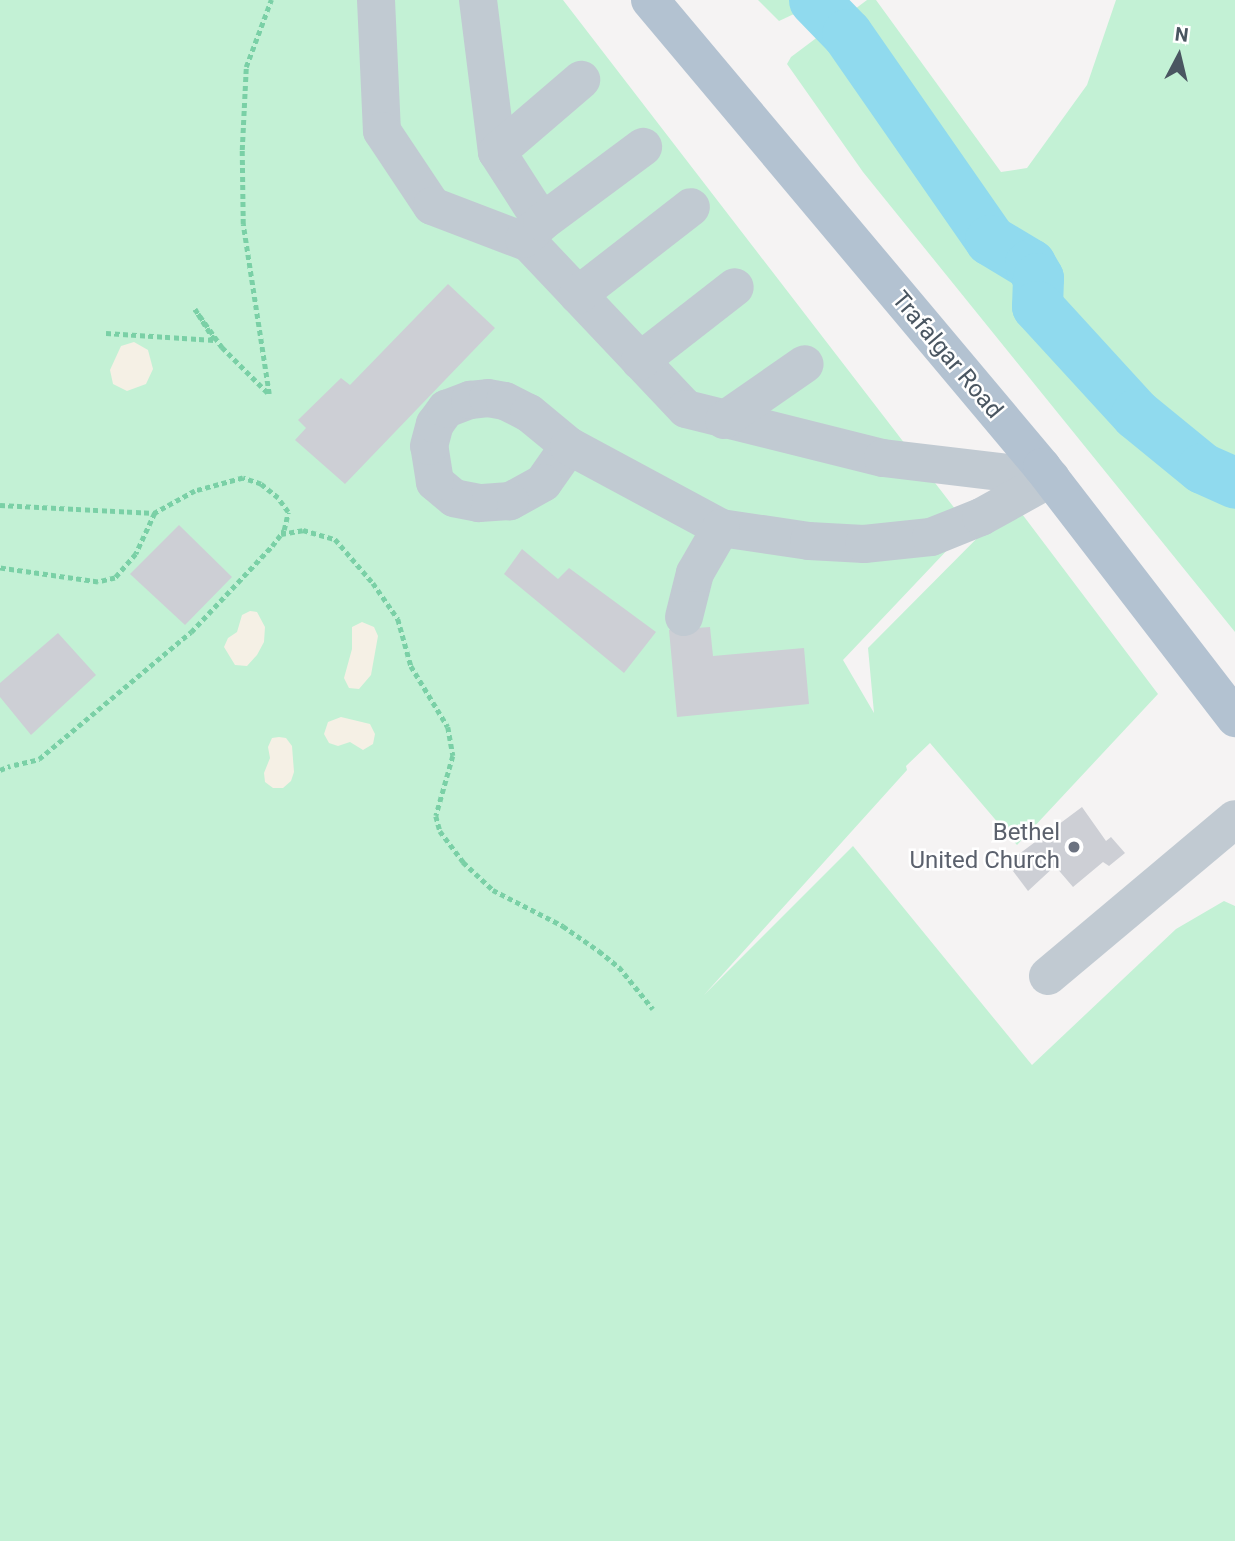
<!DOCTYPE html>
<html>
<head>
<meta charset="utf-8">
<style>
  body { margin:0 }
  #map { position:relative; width:1235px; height:1541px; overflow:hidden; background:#f5f3f3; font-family:Roboto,sans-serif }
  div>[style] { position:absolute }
  .green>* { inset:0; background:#c3f1d5 }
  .sand>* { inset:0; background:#f5f0e5 }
  .river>* { height:51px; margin:-25.5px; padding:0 25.5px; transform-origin:25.5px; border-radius:25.5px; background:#90daee }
  .building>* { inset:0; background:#cdcfd5 }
  .path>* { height:4.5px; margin-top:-2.25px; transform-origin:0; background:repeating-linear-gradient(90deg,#7ad0a6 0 5px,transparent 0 8.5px) }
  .minor>* { height:38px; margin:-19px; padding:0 19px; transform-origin:19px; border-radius:19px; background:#c1cad2 }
  .major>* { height:38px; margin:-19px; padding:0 19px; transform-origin:19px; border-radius:19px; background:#b3c2d1 }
  .dots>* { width:19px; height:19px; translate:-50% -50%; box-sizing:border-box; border:4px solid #fff; border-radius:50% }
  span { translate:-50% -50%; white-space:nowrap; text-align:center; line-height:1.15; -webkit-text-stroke:5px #fff; paint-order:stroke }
  .street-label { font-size:24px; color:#4a5661 }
  .worship-label { font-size:24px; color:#5b616d }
  .right { translate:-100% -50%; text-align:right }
  .north { position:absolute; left:1144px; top:21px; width:70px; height:70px; -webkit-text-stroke:5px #fff; paint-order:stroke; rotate:7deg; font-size:19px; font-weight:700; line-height:28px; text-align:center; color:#4a5661 }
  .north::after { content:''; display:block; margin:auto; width:24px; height:32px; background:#4a5661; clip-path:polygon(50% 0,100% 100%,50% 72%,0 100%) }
</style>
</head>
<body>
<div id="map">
  <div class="green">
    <div style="clip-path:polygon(0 0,563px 0,969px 527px,843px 660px,874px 713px,868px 648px,1013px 502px,1158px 694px,1017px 845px,930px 743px,906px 766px,907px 770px,704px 995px,853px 846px,1032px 1065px,1176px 929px,1224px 901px,1235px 906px,1235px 1541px,0 1541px)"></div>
    <div style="clip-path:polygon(758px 0,824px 0,779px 21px)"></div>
    <div style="clip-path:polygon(867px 0,876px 0,1001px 172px,1027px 168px,1087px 85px,1116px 0,1235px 0,1235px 632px,863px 172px,787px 64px,791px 57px)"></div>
  </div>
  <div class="sand">
    <div style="clip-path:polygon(134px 342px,148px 350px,153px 369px,146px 384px,127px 391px,113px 384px,110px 370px,121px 346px)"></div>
    <div style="clip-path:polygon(250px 611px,257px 612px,265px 627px,264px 642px,257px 655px,247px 666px,235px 665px,224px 647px,228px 638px,237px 632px,242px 615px)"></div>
    <div style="clip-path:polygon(362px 622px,374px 627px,378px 636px,371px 675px,359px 689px,349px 688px,344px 678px,352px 649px,352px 627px)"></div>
    <div style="clip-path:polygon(341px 717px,370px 724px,375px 734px,373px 744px,363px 750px,350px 742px,338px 746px,329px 743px,324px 734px,328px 722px)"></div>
    <div style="clip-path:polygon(279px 737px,286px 738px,292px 746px,294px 772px,291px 781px,283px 788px,273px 788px,265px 782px,264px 773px,270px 758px,268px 747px,272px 738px)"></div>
  </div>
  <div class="river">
    <div style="left:814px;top:0;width:47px;rotate:45.9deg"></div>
    <div style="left:847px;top:34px;width:251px;rotate:55.2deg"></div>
    <div style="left:990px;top:240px;width:47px;rotate:31deg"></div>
    <div style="left:1030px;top:264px;width:16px;rotate:60deg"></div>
    <div style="left:1038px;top:278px;width:28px;rotate:92deg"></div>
    <div style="left:1037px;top:306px;width:147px;rotate:47.5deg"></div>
    <div style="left:1136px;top:414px;width:85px;rotate:39.3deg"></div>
    <div style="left:1202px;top:468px;width:36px;rotate:24deg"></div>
  </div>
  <div class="building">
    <div style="clip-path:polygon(448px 284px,495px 328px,345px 484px,295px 440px,306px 428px,298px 420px,341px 378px,350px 385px)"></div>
    <div style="clip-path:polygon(179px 525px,232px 577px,185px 625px,130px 574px)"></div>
    <div style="clip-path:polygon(522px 549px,558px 579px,569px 568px,656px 632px,624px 673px,504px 574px)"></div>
    <div style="clip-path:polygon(710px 627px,713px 656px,804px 648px,809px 704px,677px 717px,669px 630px)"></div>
    <div style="clip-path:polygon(58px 633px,96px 675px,31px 735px,0 697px,0 683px)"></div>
    <div style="clip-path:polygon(1082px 807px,1106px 841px,1111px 837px,1125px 853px,1109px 866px,1103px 862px,1073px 887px,1055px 866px,1028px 891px,1007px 863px)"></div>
  </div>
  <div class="path">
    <div style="left:106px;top:333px;width:108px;rotate:3.7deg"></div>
    <div style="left:214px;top:340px;width:36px;rotate:-122deg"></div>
    <div style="left:195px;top:309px;width:47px;rotate:54.6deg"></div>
    <div style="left:222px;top:347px;width:66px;rotate:45deg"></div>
    <div style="left:269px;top:394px;width:172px;rotate:-98.7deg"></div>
    <div style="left:243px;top:224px;width:74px;rotate:-90.8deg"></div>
    <div style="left:242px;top:150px;width:83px;rotate:-87.2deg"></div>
    <div style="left:246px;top:67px;width:72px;rotate:-69.5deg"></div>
    <div style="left:0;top:505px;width:155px;rotate:3deg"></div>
    <div style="left:155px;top:513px;width:45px;rotate:114.9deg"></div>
    <div style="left:136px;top:554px;width:32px;rotate:131deg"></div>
    <div style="left:115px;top:578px;width:17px;rotate:167deg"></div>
    <div style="left:98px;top:582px;width:99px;rotate:-171.9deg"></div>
    <div style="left:281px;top:534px;width:22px;rotate:-10deg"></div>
    <div style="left:303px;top:530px;width:33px;rotate:16deg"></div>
    <div style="left:335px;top:539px;width:58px;rotate:49.2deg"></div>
    <div style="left:373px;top:583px;width:44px;rotate:55.2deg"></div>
    <div style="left:398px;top:619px;width:49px;rotate:74.5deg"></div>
    <div style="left:411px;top:666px;width:71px;rotate:58.8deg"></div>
    <div style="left:448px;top:727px;width:29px;rotate:80deg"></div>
    <div style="left:453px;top:756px;width:62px;rotate:105.8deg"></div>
    <div style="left:436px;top:816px;width:16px;rotate:75deg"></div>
    <div style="left:440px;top:831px;width:39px;rotate:53deg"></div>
    <div style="left:463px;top:862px;width:41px;rotate:43deg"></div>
    <div style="left:493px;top:890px;width:79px;rotate:27.2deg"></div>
    <div style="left:563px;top:926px;width:44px;rotate:34.8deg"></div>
    <div style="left:599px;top:951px;width:26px;rotate:39deg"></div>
    <div style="left:619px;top:967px;width:54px;rotate:51deg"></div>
    <div style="left:14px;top:765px;width:26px;rotate:-13deg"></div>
    <div style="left:39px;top:759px;width:198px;rotate:-39.9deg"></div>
    <div style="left:191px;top:632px;width:118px;rotate:-46.7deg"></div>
    <div style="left:272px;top:546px;width:20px;rotate:-53deg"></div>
    <div style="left:284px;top:530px;width:18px;rotate:-77deg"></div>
    <div style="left:288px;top:512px;width:17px;rotate:-126deg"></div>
    <div style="left:278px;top:498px;width:22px;rotate:-141deg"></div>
    <div style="left:261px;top:484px;width:19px;rotate:-162deg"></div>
    <div style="left:243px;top:478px;width:50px;rotate:164.8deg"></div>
    <div style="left:195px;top:491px;width:46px;rotate:151.2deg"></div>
    <div style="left:0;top:770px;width:11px;rotate:-22deg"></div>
  </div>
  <div class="minor">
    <div style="left:376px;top:0;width:131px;rotate:87.4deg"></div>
    <div style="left:382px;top:131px;width:90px;rotate:56.3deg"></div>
    <div style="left:432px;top:206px;width:104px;rotate:20.9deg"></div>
    <div style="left:529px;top:243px;width:228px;rotate:46.6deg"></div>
    <div style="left:686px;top:409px;width:203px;rotate:14deg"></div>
    <div style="left:883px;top:458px;width:169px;rotate:6.8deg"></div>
    <div style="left:478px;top:0;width:153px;rotate:82.9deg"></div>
    <div style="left:542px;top:222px;width:83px;rotate:-122.7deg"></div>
    <div style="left:497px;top:152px;width:111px;rotate:-40.6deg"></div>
    <div style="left:524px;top:239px;width:25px;rotate:-43deg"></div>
    <div style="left:542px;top:222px;width:126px;rotate:-36.6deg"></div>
    <div style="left:578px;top:295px;width:143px;rotate:-37.9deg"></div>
    <div style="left:640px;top:361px;width:120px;rotate:-37.9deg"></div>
    <div style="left:724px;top:420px;width:98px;rotate:-34.7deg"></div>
    <div style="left:569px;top:446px;width:45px;rotate:125.1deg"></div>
    <div style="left:543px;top:483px;width:38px;rotate:151deg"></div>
    <div style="left:510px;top:501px;width:31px;rotate:176deg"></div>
    <div style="left:479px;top:503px;width:25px;rotate:-169deg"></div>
    <div style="left:454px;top:498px;width:25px;rotate:-140deg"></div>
    <div style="left:435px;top:482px;width:36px;rotate:-99deg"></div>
    <div style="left:429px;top:446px;width:23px;rotate:-75deg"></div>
    <div style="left:435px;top:424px;width:19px;rotate:-54deg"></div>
    <div style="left:446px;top:409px;width:26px;rotate:-21deg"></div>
    <div style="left:470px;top:400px;width:18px;rotate:-6deg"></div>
    <div style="left:488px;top:398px;width:17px;rotate:10deg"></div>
    <div style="left:505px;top:401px;width:27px;rotate:27deg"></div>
    <div style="left:529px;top:413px;width:52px;rotate:39.5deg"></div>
    <div style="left:569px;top:446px;width:173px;rotate:28.3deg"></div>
    <div style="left:721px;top:528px;width:89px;rotate:8.4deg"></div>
    <div style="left:809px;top:541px;width:55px;rotate:3.1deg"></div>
    <div style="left:864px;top:544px;width:67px;rotate:-6deg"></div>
    <div style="left:931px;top:537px;width:54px;rotate:-21.8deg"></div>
    <div style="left:981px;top:517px;width:80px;rotate:-29.1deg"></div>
    <div style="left:684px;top:617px;width:45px;rotate:-76deg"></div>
    <div style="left:695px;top:573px;width:52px;rotate:-60deg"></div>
    <div style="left:1048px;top:976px;width:244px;rotate:-40deg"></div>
  </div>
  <div class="major">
    <div style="left:650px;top:0;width:610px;rotate:49.99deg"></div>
    <div style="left:1042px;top:467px;width:317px;rotate:52.4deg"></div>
  </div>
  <div class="dots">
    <div style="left:1074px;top:847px;background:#6b7280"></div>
  </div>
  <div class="street-label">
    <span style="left:947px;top:355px;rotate:50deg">Trafalgar Road</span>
  </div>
  <div class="worship-label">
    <span class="right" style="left:1060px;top:847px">Bethel<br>United Church</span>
  </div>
  <div class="north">N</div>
</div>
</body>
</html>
